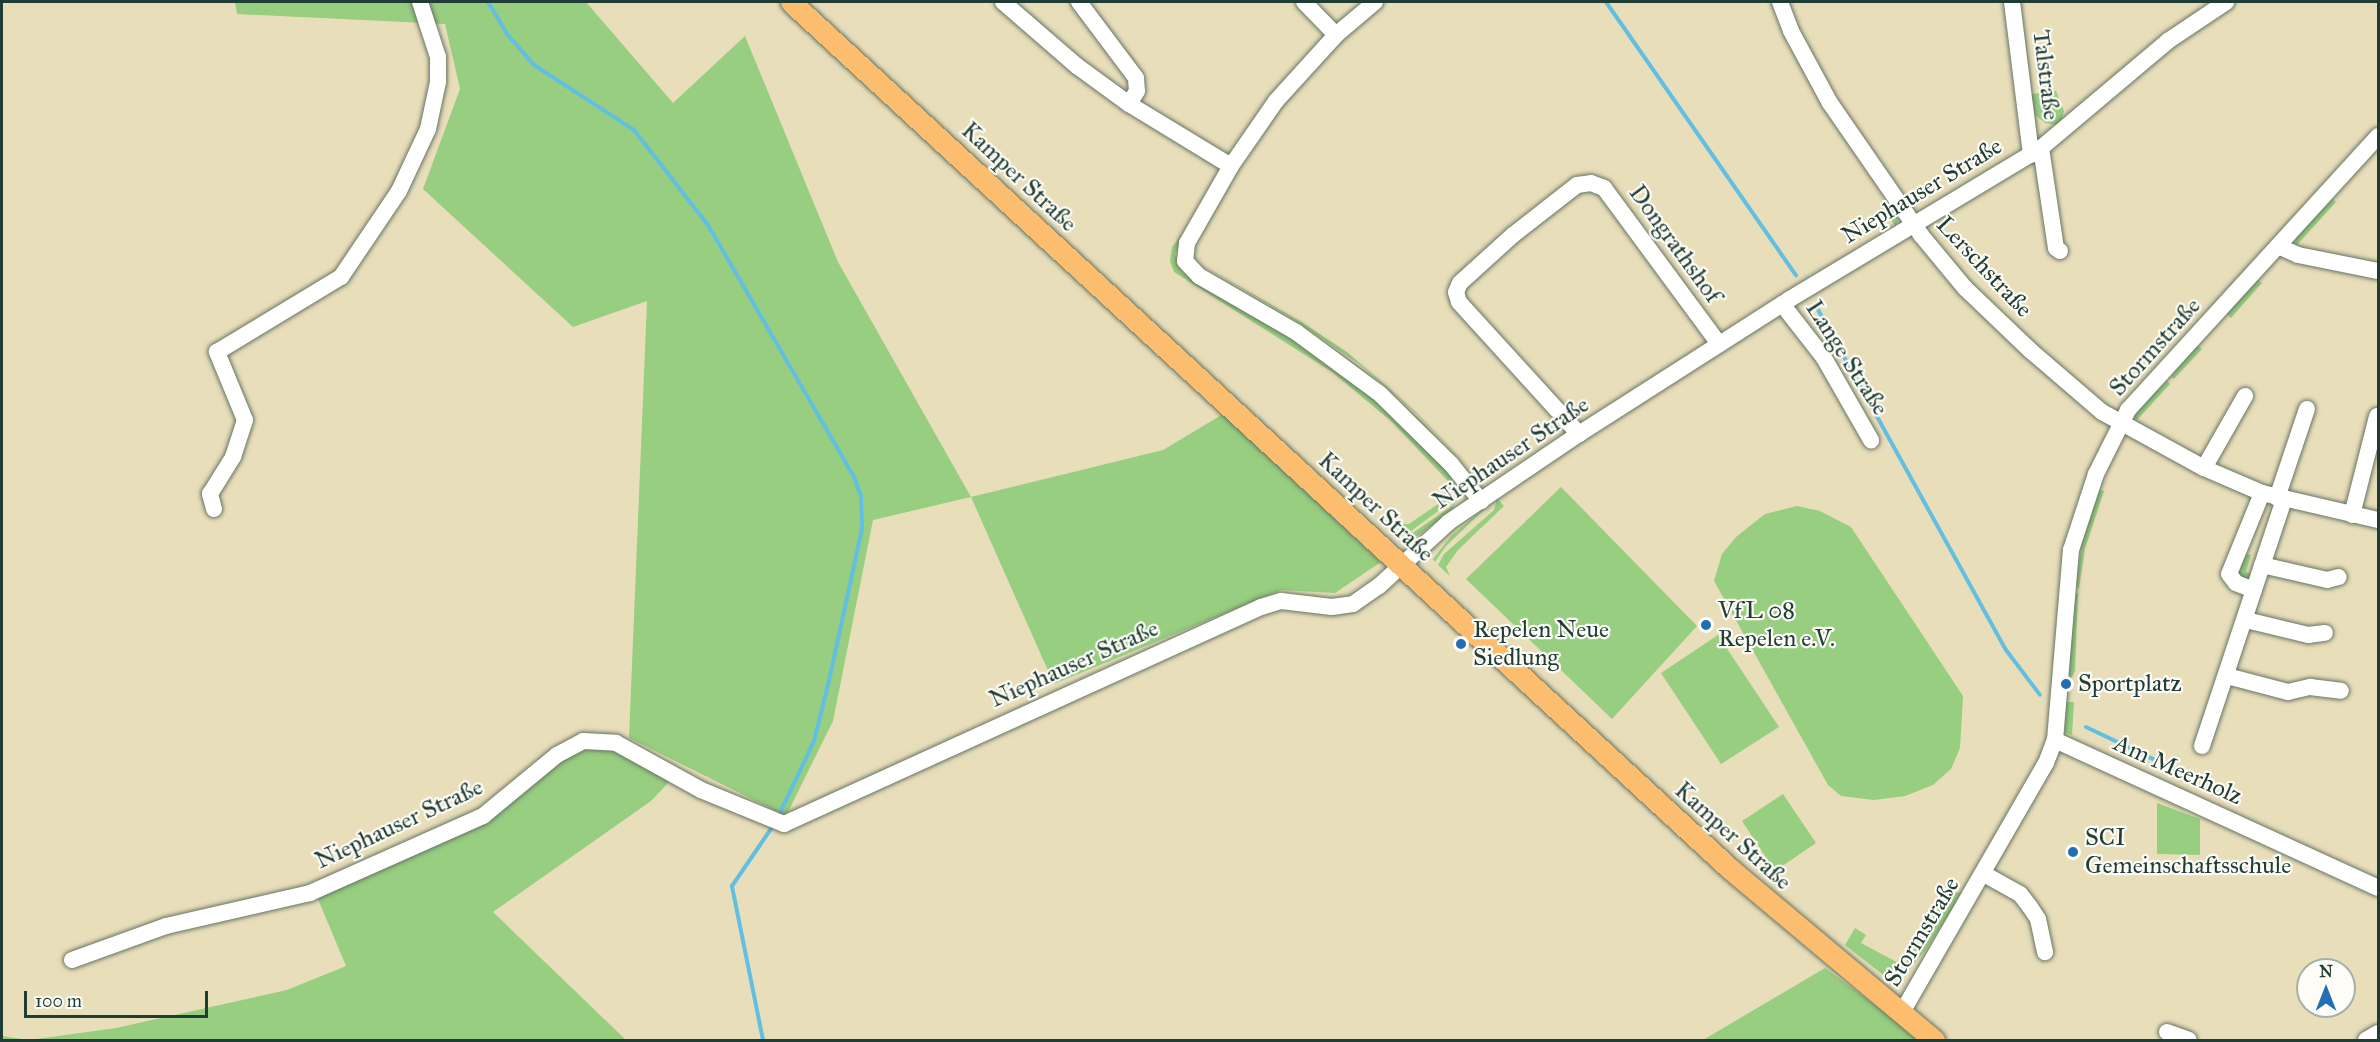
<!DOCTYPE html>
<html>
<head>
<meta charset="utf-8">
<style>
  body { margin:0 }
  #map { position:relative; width:2380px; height:1042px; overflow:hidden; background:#e9deba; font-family:"IM FELL Great Primer",serif }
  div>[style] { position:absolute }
  .green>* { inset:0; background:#97ce80 }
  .stream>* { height:4px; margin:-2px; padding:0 2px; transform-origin:2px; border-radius:2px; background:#63bfe1 }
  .roads { filter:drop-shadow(0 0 2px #667563) drop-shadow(0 0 2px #667563) }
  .minor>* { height:16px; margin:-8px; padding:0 8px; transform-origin:8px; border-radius:8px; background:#fff }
  .major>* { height:21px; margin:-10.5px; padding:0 10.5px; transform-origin:10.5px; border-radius:10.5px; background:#fcbd6f }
  .dots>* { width:16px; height:16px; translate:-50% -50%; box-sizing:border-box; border:3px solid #fdfcf7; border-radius:50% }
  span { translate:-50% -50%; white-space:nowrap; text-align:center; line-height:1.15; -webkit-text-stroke:4.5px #fdfcf7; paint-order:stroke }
  .street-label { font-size:24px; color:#1f3d34 }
  .poi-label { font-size:24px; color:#1f3d34 }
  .left { translate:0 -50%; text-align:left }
  .frame { position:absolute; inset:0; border:3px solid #1f3d34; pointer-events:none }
  .north { position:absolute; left:2296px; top:958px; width:60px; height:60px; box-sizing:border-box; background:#fdfcf7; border:2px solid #a4b0a9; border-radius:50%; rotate:0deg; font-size:16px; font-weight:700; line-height:24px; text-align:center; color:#1f3d34 }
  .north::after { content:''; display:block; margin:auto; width:21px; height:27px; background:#1f6fb2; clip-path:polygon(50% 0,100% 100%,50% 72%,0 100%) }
  .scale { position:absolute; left:24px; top:991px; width:184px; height:27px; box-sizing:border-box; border:3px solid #1f3d34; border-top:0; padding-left:8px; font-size:18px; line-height:21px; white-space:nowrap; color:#1f3d34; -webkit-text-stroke:4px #fdfcf7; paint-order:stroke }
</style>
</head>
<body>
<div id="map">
  <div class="green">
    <div style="clip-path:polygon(235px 2px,586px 2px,673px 103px,745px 36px,838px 262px,971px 497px,1163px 450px,1223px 414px,1381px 562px,1335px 593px,1281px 590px,1054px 684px,971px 497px,873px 520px,833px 721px,786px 816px,629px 738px,647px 301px,573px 327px,423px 189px,460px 89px,445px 24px,237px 14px)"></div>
    <div style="clip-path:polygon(2056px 91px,2064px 111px,2062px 119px,2057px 125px,2045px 123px,2035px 115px,2031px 94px)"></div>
    <div style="clip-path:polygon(2333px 199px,2336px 202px,2296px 246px,2295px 238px)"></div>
    <div style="clip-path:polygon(1880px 204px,1893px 204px,1899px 214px,1896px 227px)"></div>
    <div style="clip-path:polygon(1186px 229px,1175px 254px,1182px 272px,1283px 332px,1367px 391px,1426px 446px,1455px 482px,1449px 503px,1411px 531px,1405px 533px,1396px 524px,1409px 524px,1441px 502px,1449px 482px,1391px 421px,1332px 372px,1174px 272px,1170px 261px,1172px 247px)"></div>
    <div style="clip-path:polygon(1199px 263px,1303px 323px,1347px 352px,1416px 412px,1479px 478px,1417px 414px,1362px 366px,1292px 318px)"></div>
    <div style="clip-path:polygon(2256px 278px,2262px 283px,2231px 318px,2225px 312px)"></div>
    <div style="clip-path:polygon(1228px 283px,1291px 319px,1372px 377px,1423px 423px,1476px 480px,1444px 449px)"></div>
    <div style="clip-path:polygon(2196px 344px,2202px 349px,2174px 379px,2171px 377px)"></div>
    <div style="clip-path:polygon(2167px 381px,2170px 384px,2137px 420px,2132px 415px)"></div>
    <div style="clip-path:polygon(1561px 487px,1697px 626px,1612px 719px,1466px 579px)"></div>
    <div style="clip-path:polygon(1461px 489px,1452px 510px,1417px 536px,1408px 536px,1452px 506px)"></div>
    <div style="clip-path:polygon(2096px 489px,2104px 491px,2085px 549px,2079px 588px,2075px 587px,2081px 550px,2078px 548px)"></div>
    <div style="clip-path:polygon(1497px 498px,1504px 506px,1458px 550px,1446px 567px,1450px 576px,1438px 565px,1444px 554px,1494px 510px)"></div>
    <div style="clip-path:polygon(1492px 502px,1446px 546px,1435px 562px,1433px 559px,1451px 536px)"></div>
    <div style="clip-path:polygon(1797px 506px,1820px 511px,1851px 527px,1963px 696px,1960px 748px,1951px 769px,1933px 785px,1905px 796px,1874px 800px,1841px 796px,1828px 785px,1714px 581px,1722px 554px,1736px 537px,1765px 514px)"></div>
    <div style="clip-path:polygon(2241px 552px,2251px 555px,2246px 572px,2255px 575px,2249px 582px,2233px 570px)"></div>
    <div style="clip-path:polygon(2074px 593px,2078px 593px,2075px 671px,2071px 679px,2062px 679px)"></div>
    <div style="clip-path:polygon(1718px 635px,1779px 727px,1721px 764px,1661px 673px)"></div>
    <div style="clip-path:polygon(2062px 702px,2074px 702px,2072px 735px,2065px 732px)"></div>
    <div style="clip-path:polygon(598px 741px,672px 779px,651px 801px,493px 912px,626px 1040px,2px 1040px,2px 1036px,29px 1040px,116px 1028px,287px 990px,346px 966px,315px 892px,492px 815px,559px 756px)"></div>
    <div style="clip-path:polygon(1783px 794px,1816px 843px,1775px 871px,1742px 821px)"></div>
    <div style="clip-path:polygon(2157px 803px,2200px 819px,2200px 855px,2157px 854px)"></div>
    <div style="clip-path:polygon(1963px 892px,1925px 951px,1900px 979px,1887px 978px,1845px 945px,1855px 928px,1866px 935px,1861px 943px,1904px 966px,1947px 894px)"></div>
    <div style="clip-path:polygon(1825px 968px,1922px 1040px,1703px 1040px)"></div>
  </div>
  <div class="stream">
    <div style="left:488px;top:2px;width:37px;rotate:59deg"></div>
    <div style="left:507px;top:34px;width:41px;rotate:48.9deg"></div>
    <div style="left:534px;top:65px;width:119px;rotate:33deg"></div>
    <div style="left:634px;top:130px;width:120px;rotate:52.1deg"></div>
    <div style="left:708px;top:225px;width:291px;rotate:59.9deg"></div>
    <div style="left:854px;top:477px;width:20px;rotate:70deg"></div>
    <div style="left:861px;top:496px;width:33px;rotate:88deg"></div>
    <div style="left:862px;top:529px;width:160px;rotate:102.3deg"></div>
    <div style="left:828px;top:685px;width:58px;rotate:104deg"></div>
    <div style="left:814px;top:741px;width:82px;rotate:115.3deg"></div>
    <div style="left:1606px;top:2px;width:333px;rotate:55.2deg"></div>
    <div style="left:1816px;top:306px;width:393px;rotate:61.1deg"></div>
    <div style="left:2006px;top:650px;width:56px;rotate:52.9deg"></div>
    <div style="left:2086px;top:727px;width:116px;rotate:25.5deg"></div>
    <div style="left:763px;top:1040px;width:157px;rotate:-101.4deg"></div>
    <div style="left:732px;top:886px;width:73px;rotate:-55.7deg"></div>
  </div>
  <div class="roads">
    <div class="minor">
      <div style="left:1003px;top:2px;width:98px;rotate:40.9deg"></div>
      <div style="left:1077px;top:66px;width:64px;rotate:36.2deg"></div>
      <div style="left:1129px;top:104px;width:119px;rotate:31.3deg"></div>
      <div style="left:1079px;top:2px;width:95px;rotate:53.1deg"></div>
      <div style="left:1136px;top:78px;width:13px;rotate:86deg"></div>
      <div style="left:1137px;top:91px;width:15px;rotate:122deg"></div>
      <div style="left:1304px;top:2px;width:46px;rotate:45.9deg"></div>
      <div style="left:1375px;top:2px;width:51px;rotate:139.8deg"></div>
      <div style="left:1336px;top:35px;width:89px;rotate:132.3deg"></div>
      <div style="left:1276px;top:101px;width:79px;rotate:124.7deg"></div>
      <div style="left:1231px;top:166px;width:89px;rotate:119.7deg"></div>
      <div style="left:1187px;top:243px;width:18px;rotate:96deg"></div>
      <div style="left:1185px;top:261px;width:21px;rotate:47deg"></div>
      <div style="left:1199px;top:276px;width:112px;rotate:30deg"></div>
      <div style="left:1296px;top:332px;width:104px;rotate:36.4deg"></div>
      <div style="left:1380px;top:394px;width:100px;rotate:44.6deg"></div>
      <div style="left:1451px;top:464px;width:48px;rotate:51deg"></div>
      <div style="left:1780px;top:2px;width:31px;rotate:69deg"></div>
      <div style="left:1791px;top:31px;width:82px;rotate:61.6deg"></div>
      <div style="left:1830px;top:103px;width:160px;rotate:55.4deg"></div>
      <div style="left:1921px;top:235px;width:69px;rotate:50.3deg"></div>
      <div style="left:1965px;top:288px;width:91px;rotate:43.7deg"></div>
      <div style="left:2031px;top:351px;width:94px;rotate:40.7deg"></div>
      <div style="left:2102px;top:412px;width:116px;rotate:28.8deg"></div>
      <div style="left:2204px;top:468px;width:63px;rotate:23.3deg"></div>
      <div style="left:2262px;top:493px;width:119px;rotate:13.1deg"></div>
      <div style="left:2012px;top:2px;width:154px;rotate:82.9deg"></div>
      <div style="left:2041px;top:148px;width:101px;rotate:81.5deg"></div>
      <div style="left:2056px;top:248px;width:5px;rotate:37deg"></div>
      <div style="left:2278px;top:246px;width:22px;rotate:24deg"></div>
      <div style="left:2298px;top:255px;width:82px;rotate:11.3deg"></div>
      <div style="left:1782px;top:304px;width:68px;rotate:52.1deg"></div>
      <div style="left:1824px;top:358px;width:95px;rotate:60.2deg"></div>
      <div style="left:1579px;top:434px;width:178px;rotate:-132.3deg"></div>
      <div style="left:1459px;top:302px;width:10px;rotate:-107deg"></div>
      <div style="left:1456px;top:292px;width:10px;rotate:-66deg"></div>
      <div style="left:1460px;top:283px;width:72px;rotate:-42.2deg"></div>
      <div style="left:1513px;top:235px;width:81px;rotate:-38deg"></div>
      <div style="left:1577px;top:185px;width:14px;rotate:-8deg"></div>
      <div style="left:1591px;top:183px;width:14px;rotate:21deg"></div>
      <div style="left:1604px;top:188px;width:194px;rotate:53.6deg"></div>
      <div style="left:2204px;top:468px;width:83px;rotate:-60.3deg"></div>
      <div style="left:2277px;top:498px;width:94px;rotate:-71.4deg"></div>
      <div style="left:214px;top:509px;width:16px;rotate:-105deg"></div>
      <div style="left:210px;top:494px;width:44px;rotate:-58.1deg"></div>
      <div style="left:233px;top:457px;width:39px;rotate:-72deg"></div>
      <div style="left:245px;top:420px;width:74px;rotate:-112.4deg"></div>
      <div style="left:217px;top:352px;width:145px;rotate:-31.2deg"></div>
      <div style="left:341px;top:277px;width:104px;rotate:-56deg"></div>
      <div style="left:399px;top:191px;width:68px;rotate:-64.9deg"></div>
      <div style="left:428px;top:129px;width:48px;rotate:-78deg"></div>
      <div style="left:438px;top:82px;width:25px;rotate:-90deg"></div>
      <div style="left:438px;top:57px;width:58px;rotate:-108.1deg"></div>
      <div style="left:2352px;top:515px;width:102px;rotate:-75.8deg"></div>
      <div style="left:2262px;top:565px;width:67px;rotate:13deg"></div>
      <div style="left:2327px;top:580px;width:12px;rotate:-14deg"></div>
      <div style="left:2254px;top:590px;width:19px;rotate:-159deg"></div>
      <div style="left:2236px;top:583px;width:11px;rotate:-128deg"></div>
      <div style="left:2229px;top:574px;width:87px;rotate:-67.8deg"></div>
      <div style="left:2246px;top:620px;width:64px;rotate:13.6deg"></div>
      <div style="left:2308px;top:635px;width:17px;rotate:-7deg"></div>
      <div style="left:2227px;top:676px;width:63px;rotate:14.7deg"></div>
      <div style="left:2288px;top:692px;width:23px;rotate:-13deg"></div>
      <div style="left:2310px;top:687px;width:31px;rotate:7deg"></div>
      <div style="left:2055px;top:740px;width:355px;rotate:24.6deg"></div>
      <div style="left:2202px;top:746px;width:259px;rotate:-71.6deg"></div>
      <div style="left:1984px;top:874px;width:41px;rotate:29.1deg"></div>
      <div style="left:2020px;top:894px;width:16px;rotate:52deg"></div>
      <div style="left:2030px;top:907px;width:14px;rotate:56deg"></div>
      <div style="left:2038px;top:919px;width:34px;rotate:78deg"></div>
      <div style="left:72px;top:960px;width:100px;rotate:-19.9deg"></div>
      <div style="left:166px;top:926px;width:148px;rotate:-12.9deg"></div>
      <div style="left:310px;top:893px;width:189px;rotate:-24deg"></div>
      <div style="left:483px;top:816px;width:96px;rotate:-39.5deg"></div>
      <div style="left:557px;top:755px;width:30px;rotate:-28deg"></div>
      <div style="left:583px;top:741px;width:33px;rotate:3deg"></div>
      <div style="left:616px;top:743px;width:97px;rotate:28.9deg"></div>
      <div style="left:701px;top:790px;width:90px;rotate:22.3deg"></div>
      <div style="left:784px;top:824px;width:524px;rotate:-24.46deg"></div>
      <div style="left:1261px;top:607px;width:21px;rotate:-17deg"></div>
      <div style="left:1281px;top:601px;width:51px;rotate:6.7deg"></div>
      <div style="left:1332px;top:607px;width:21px;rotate:-8deg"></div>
      <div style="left:1353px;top:604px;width:32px;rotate:-35deg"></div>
      <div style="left:1379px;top:586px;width:95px;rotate:-42.4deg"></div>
      <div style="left:1449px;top:522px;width:157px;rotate:-34.1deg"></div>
      <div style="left:1579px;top:434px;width:250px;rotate:-32.6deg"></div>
      <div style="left:1790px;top:299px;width:293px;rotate:-31deg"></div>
      <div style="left:2041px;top:148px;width:166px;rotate:-40.1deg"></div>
      <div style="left:2168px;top:41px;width:70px;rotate:-33.9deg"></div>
      <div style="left:1901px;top:1014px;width:290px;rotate:-60deg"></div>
      <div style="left:2046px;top:763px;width:25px;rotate:-69deg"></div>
      <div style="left:2055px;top:740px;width:191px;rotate:-85.2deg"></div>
      <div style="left:2071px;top:550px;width:80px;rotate:-71.8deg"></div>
      <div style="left:2096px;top:474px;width:72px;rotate:-63.4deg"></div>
      <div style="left:2128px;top:410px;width:371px;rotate:-47.6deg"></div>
      <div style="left:2167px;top:1032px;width:23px;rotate:20deg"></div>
      <div style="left:2366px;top:1040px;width:14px;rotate:-30deg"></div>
    </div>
    <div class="major">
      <div style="left:791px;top:2px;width:1277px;rotate:42.71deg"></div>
      <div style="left:1729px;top:868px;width:268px;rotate:40deg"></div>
    </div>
  </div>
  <div class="dots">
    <div style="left:1706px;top:625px;background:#1f6fb2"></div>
    <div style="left:1461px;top:644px;background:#1f6fb2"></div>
    <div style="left:2066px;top:684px;background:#1f6fb2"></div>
    <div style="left:2073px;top:852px;background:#1f6fb2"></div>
  </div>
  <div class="street-label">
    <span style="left:2046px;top:75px;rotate:83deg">Talstraße</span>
    <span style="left:1019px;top:177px;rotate:43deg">Kamper Straße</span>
    <span style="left:1922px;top:191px;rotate:-31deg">Niephauser Straße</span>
    <span style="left:1675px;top:244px;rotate:54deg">Dongrathshof</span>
    <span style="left:1984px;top:267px;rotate:47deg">Lerschstraße</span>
    <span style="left:2155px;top:347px;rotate:-48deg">Stormstraße</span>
    <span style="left:1847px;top:358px;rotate:57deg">Lange Straße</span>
    <span style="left:1511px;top:453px;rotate:-34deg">Niephauser Straße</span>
    <span style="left:1376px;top:507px;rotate:43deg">Kamper Straße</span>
    <span style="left:1074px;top:664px;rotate:-24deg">Niephauser Straße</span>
    <span style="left:2178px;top:770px;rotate:24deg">Am Meerholz</span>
    <span style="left:399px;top:824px;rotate:-25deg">Niephauser Straße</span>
    <span style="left:1733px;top:836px;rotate:42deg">Kamper Straße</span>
    <span style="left:1922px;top:932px;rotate:-59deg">Stormstraße</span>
  </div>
  <div class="poi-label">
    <span class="left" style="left:1718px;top:625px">VfL 08<br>Repelen e.V.</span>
    <span class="left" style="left:1473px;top:644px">Repelen Neue<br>Siedlung</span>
    <span class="left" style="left:2078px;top:684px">Sportplatz</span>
    <span class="left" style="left:2085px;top:852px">SCI<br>Gemeinschaftsschule</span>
  </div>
  <div class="frame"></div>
  <div class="north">N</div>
  <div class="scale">100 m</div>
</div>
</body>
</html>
